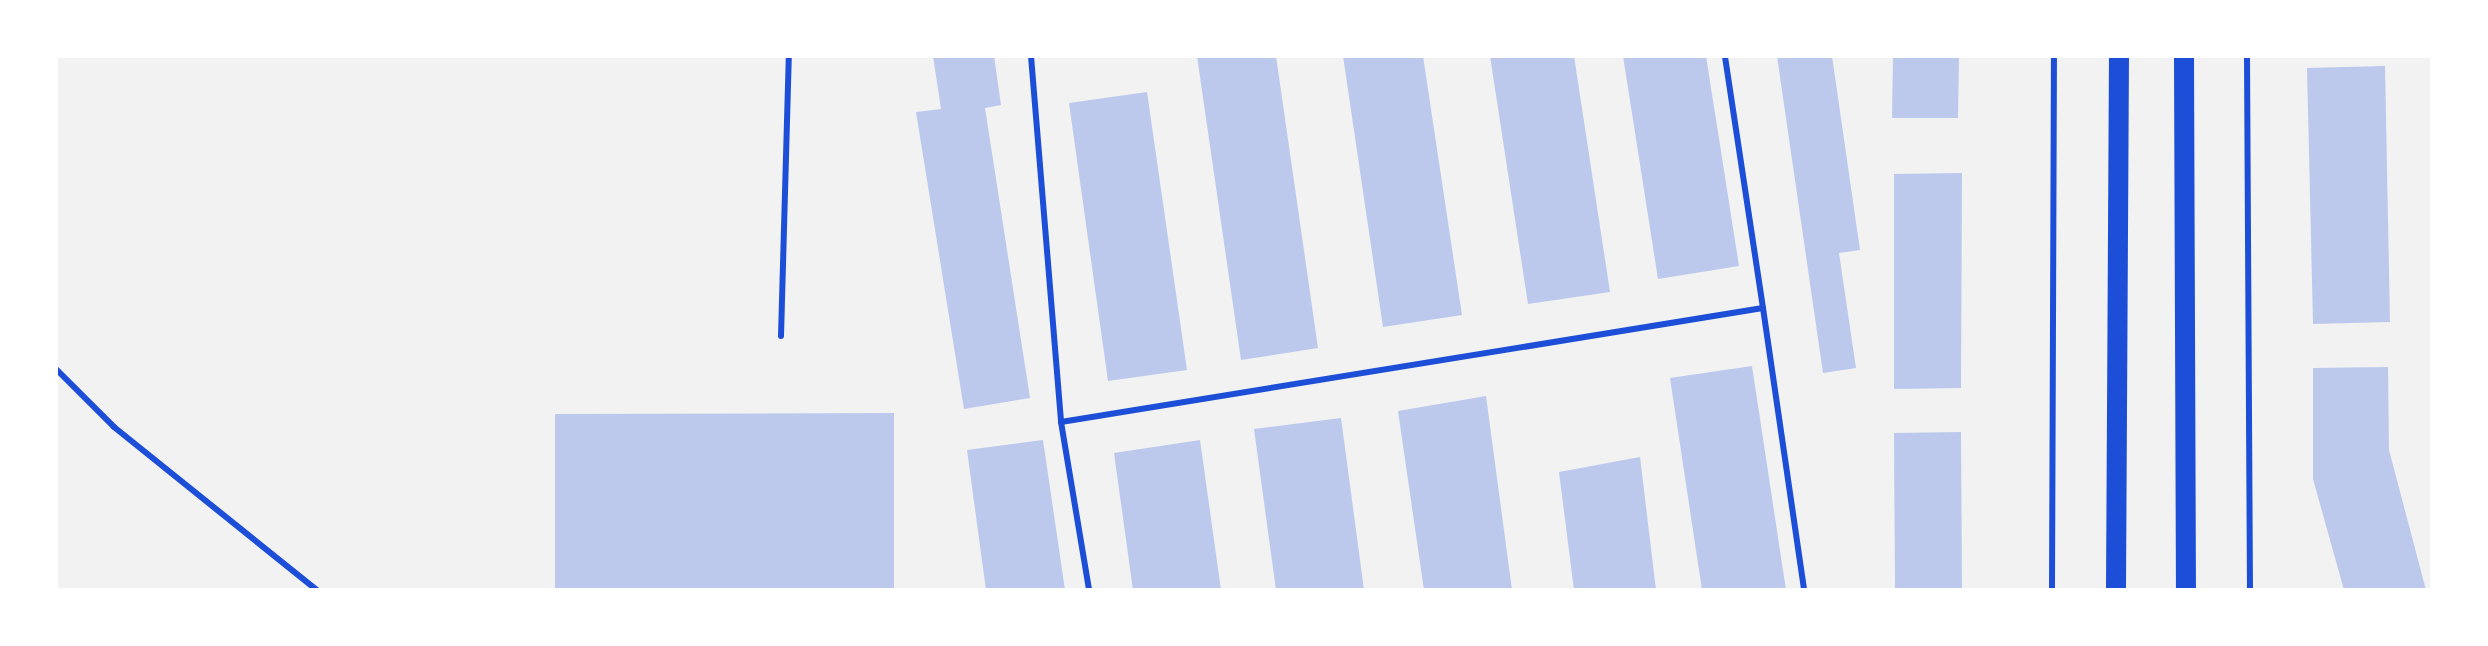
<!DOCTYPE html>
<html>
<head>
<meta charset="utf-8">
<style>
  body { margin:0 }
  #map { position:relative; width:2488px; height:646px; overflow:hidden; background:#f2f2f2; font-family:"Golos Text",sans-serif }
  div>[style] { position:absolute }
  .building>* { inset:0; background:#bdc9ec }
  .service>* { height:6px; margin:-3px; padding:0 3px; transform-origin:3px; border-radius:3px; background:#1d4ed8 }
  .primary>* { height:20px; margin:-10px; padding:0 10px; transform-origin:10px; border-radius:10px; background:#1d4ed8 }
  span { translate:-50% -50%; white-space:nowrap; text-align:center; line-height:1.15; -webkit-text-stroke:7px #fff; paint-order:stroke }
  .frame { position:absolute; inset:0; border:58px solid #fff; pointer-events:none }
</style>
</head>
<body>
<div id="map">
  <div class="building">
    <div style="clip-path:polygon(933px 56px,994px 56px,1001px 105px,985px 108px,1030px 398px,964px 409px,916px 112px,941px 109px)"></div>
    <div style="clip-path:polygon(1197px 56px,1276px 56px,1318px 348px,1241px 360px)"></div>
    <div style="clip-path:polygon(1343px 56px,1423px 56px,1462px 315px,1383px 327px)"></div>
    <div style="clip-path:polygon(1490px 56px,1574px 56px,1610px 292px,1528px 304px)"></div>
    <div style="clip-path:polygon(1623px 56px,1706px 56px,1739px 266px,1658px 279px)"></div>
    <div style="clip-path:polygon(1777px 56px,1832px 56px,1860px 250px,1839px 253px,1856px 368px,1823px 373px)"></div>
    <div style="clip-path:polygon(1893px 56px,1959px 56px,1958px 118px,1892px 118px)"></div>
    <div style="clip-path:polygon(2385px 66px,2390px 322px,2313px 324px,2307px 68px)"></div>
    <div style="clip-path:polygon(1147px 92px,1187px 370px,1108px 381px,1069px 103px)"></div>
    <div style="clip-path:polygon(1962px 173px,1961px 388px,1894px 389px,1894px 174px)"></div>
    <div style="clip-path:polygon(1752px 366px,1786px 590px,1702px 590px,1670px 378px)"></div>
    <div style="clip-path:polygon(2388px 367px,2389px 450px,2426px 590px,2344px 590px,2313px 479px,2313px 368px)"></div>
    <div style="clip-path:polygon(1486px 396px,1512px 590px,1424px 590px,1398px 411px)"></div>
    <div style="clip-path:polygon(894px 413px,894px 590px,555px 590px,555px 414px)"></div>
    <div style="clip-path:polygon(1341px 418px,1364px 590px,1276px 590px,1254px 429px)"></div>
    <div style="clip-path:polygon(1961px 432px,1962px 590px,1895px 590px,1894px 433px)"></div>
    <div style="clip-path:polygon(1043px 440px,1065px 590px,986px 590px,967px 450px)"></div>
    <div style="clip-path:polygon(1200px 440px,1221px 590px,1133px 590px,1114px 453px)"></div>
    <div style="clip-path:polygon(1640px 457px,1656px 590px,1574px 590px,1559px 472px)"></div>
  </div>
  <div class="service">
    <div style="left:1031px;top:56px;width:367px;rotate:85.3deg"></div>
    <div style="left:1061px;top:422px;width:170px;rotate:80.5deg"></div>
    <div style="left:2247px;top:56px;width:534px;rotate:89.68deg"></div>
    <div style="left:1763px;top:308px;width:285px;rotate:81.7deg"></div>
    <div style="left:781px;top:336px;width:280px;rotate:-88.4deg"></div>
    <div style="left:56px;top:369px;width:82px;rotate:45deg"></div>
    <div style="left:114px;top:427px;width:260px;rotate:38.8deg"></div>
    <div style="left:1061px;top:422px;width:711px;rotate:-9.22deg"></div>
    <div style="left:1763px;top:308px;width:255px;rotate:-98.6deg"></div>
    <div style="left:2052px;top:590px;width:534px;rotate:-89.79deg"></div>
  </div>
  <div class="primary">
    <div style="left:2184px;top:56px;width:534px;rotate:89.79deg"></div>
    <div style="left:2116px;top:590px;width:534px;rotate:-89.68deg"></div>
  </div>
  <div class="frame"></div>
</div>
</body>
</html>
